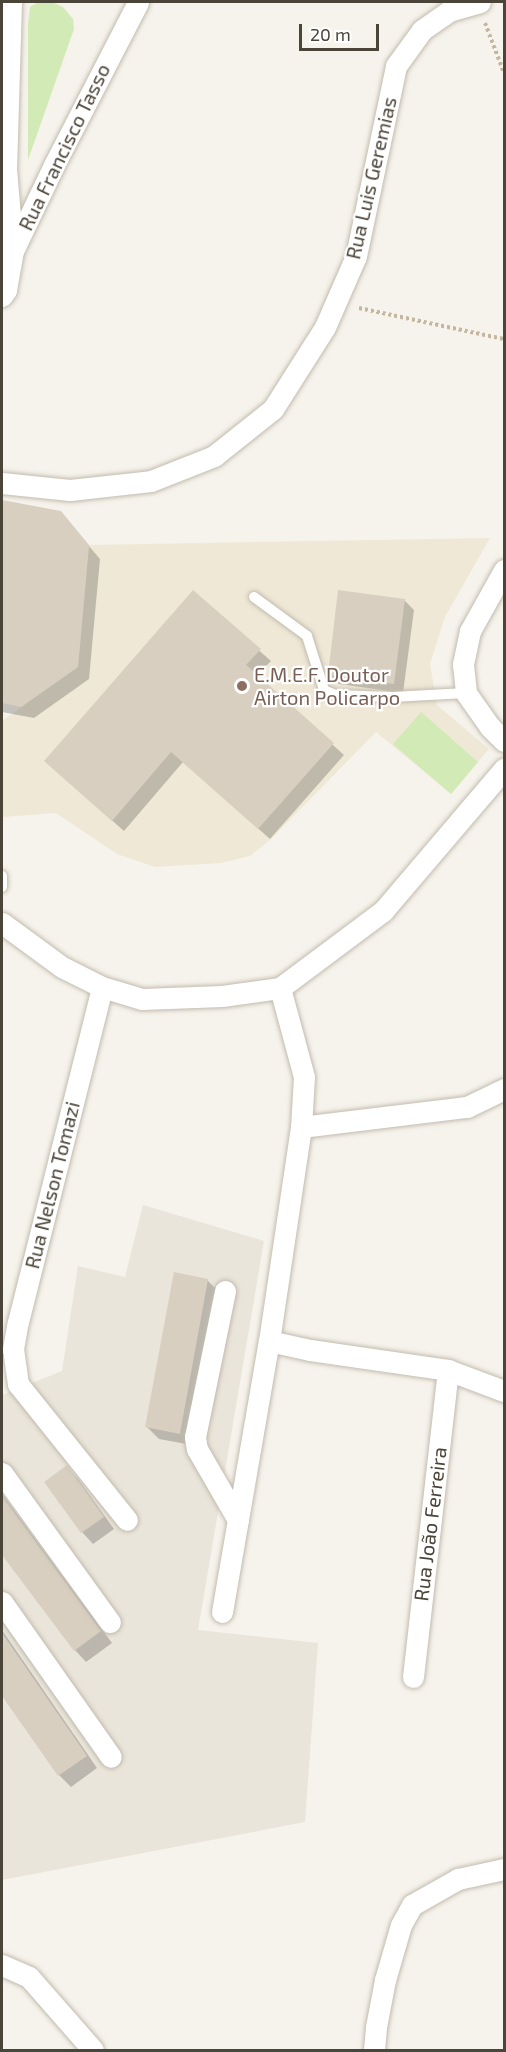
<!DOCTYPE html>
<html>
<head>
<meta charset="utf-8">
<style>
  body { margin:0 }
  #map { position:relative; width:506px; height:2052px; overflow:hidden; background:#f6f3ec; font-family:"Exo 2",sans-serif }
  div>[style] { position:absolute }
  .residential>* { inset:0; background:#eae5da }
  .education>* { inset:0; background:#efe8d6 }
  .green>* { inset:0; background:#d2eab5 }
  .shadow>* { inset:0; background:#0003 }
  .building>* { inset:0; background:#d8cfc1 }
  .path>* { height:4px; margin-top:-2px; transform-origin:0; background:repeating-linear-gradient(90deg,#c4b79f 0 3px,transparent 0 6px) }
  .roads { filter:drop-shadow(0 0 2px #c2bbae) drop-shadow(0 0 2px #c2bbae) }
  .lane>* { height:10px; margin:-5px; padding:0 5px; transform-origin:5px; border-radius:5px; background:#fff }
  .street>* { height:21px; margin:-10.5px; padding:0 10.5px; transform-origin:10.5px; border-radius:10.5px; background:#fff }
  .dots>* { width:16px; height:16px; translate:-50% -50%; box-sizing:border-box; border:3px solid #fff; border-radius:50% }
  span { translate:-50% -50%; white-space:nowrap; text-align:center; line-height:1.15; -webkit-text-stroke:4.5px #fff; paint-order:stroke }
  .street-label { font-size:20px; color:#4b4439 }
  .education-label { font-size:20px; color:#785e54 }
  .left { translate:0 -50%; text-align:left }
  .frame { position:absolute; inset:0; border:3px solid #4b4439; pointer-events:none }
  .scale { position:absolute; left:299px; top:24px; width:80px; height:27px; box-sizing:border-box; border:3px solid #4b4439; border-top:0; padding-left:8px; font-size:18px; line-height:21px; white-space:nowrap; color:#4b4439; -webkit-text-stroke:4px #fff; paint-order:stroke }
</style>
</head>
<body>
<div id="map">
  <div class="residential">
    <div style="clip-path:polygon(143px 1205px,264px 1241px,198px 1630px,318px 1643px,305px 1822px,2px 1880px,2px 1395px,62px 1371px,78px 1266px,125px 1277px)"></div>
  </div>
  <div class="education">
    <div style="clip-path:polygon(490px 538px,445px 617px,430px 664px,437px 705px,489px 749px,451px 794px,376px 732px,271px 839px,250px 856px,221px 863px,155px 867px,117px 854px,56px 813px,2px 817px,2px 721px,78px 667px,89px 545px)"></div>
  </div>
  <div class="green">
    <div style="clip-path:polygon(38px 2px,52px 2px,63px 7px,73px 19px,74px 29px,28px 160px,28px 24px,30px 7px)"></div>
    <div style="clip-path:polygon(421px 712px,478px 762px,451px 794px,393px 744px)"></div>
  </div>
  <div class="shadow">
    <div style="clip-path:polygon(2px 502px,60px 512px,100px 559px,89px 679px,34px 718px,2px 712px)"></div>
    <div style="clip-path:polygon(193px 592px,271px 661px,256px 676px,344px 755px,270px 839px,183px 762px,124px 831px,57px 772px)"></div>
    <div style="clip-path:polygon(404px 600px,414px 610px,403px 693px,339px 684px,329px 674px)"></div>
    <div style="clip-path:polygon(207px 1280px,219px 1292px,192px 1445px,159px 1439px,147px 1427px)"></div>
    <div style="clip-path:polygon(67px 1467px,78px 1479px,114px 1529px,93px 1544px,82px 1532px)"></div>
    <div style="clip-path:polygon(2px 1494px,112px 1643px,86px 1662px,75px 1650px,2px 1552px)"></div>
    <div style="clip-path:polygon(2px 1630px,97px 1768px,71px 1787px,59px 1775px,2px 1691px)"></div>
  </div>
  <div class="building">
    <div style="clip-path:polygon(2px 500px,61px 511px,89px 545px,78px 667px,21px 707px,2px 703px)"></div>
    <div style="clip-path:polygon(193px 590px,261px 649px,246px 665px,334px 743px,258px 829px,171px 752px,112px 821px,44px 761px)"></div>
    <div style="clip-path:polygon(338px 590px,405px 599px,394px 684px,328px 675px)"></div>
    <div style="clip-path:polygon(174px 1272px,208px 1279px,180px 1434px,145px 1427px)"></div>
    <div style="clip-path:polygon(67px 1465px,104px 1517px,81px 1533px,44px 1482px)"></div>
    <div style="clip-path:polygon(2px 1496px,101px 1631px,74px 1651px,2px 1555px)"></div>
    <div style="clip-path:polygon(2px 1633px,87px 1756px,58px 1776px,2px 1696px)"></div>
  </div>
  <div class="path">
    <div style="left:485px;top:23px;width:53px;rotate:69.2deg"></div>
    <div style="left:359px;top:308px;width:148px;rotate:12.1deg"></div>
  </div>
  <div class="roads">
    <div class="lane">
      <div style="left:254px;top:597px;width:66px;rotate:36.3deg"></div>
      <div style="left:307px;top:636px;width:57px;rotate:72.5deg"></div>
      <div style="left:324px;top:690px;width:12px;rotate:24deg"></div>
      <div style="left:335px;top:695px;width:57px;rotate:2deg"></div>
      <div style="left:392px;top:697px;width:74px;rotate:-3.1deg"></div>
      <div style="left:2px;top:876px;width:11px;rotate:90deg"></div>
    </div>
    <div class="street">
      <div style="left:11px;top:2px;width:167px;rotate:91.7deg"></div>
      <div style="left:6px;top:169px;width:82px;rotate:85.1deg"></div>
      <div style="left:2px;top:296px;width:7px;rotate:-56deg"></div>
      <div style="left:6px;top:290px;width:40px;rotate:-80deg"></div>
      <div style="left:13px;top:251px;width:95px;rotate:-64.5deg"></div>
      <div style="left:54px;top:165px;width:183px;rotate:-62.7deg"></div>
      <div style="left:2px;top:483px;width:68px;rotate:5.9deg"></div>
      <div style="left:70px;top:490px;width:81px;rotate:-6.3deg"></div>
      <div style="left:151px;top:481px;width:68px;rotate:-21.6deg"></div>
      <div style="left:214px;top:456px;width:75px;rotate:-38.5deg"></div>
      <div style="left:273px;top:409px;width:97px;rotate:-57.6deg"></div>
      <div style="left:325px;top:327px;width:77px;rotate:-66.4deg"></div>
      <div style="left:356px;top:256px;width:194px;rotate:-78.1deg"></div>
      <div style="left:396px;top:66px;width:44px;rotate:-54.2deg"></div>
      <div style="left:422px;top:30px;width:33px;rotate:-35deg"></div>
      <div style="left:449px;top:11px;width:32px;rotate:-16deg"></div>
      <div style="left:504px;top:570px;width:70px;rotate:119.1deg"></div>
      <div style="left:470px;top:631px;width:34px;rotate:102deg"></div>
      <div style="left:463px;top:664px;width:29px;rotate:84deg"></div>
      <div style="left:466px;top:693px;width:42px;rotate:54.8deg"></div>
      <div style="left:490px;top:727px;width:20px;rotate:45deg"></div>
      <div style="left:2px;top:923px;width:74px;rotate:36.3deg"></div>
      <div style="left:62px;top:967px;width:45px;rotate:26.6deg"></div>
      <div style="left:102px;top:987px;width:42px;rotate:16.7deg"></div>
      <div style="left:142px;top:999px;width:80px;rotate:-2.1deg"></div>
      <div style="left:222px;top:996px;width:59px;rotate:-7.9deg"></div>
      <div style="left:280px;top:988px;width:129px;rotate:-36.8deg"></div>
      <div style="left:383px;top:911px;width:187px;rotate:-49.6deg"></div>
      <div style="left:280px;top:988px;width:92px;rotate:74.9deg"></div>
      <div style="left:304px;top:1077px;width:50px;rotate:93.4deg"></div>
      <div style="left:301px;top:1127px;width:216px;rotate:98.5deg"></div>
      <div style="left:269px;top:1341px;width:42px;rotate:12.4deg"></div>
      <div style="left:310px;top:1350px;width:139px;rotate:8.2deg"></div>
      <div style="left:448px;top:1370px;width:60px;rotate:20.6deg"></div>
      <div style="left:301px;top:1127px;width:167px;rotate:-6.9deg"></div>
      <div style="left:467px;top:1107px;width:41px;rotate:-25.9deg"></div>
      <div style="left:225px;top:1291px;width:149px;rotate:101.6deg"></div>
      <div style="left:195px;top:1437px;width:12px;rotate:81deg"></div>
      <div style="left:197px;top:1449px;width:82px;rotate:60deg"></div>
      <div style="left:18px;top:1384px;width:35px;rotate:-98deg"></div>
      <div style="left:13px;top:1349px;width:27px;rotate:-80deg"></div>
      <div style="left:18px;top:1322px;width:345px;rotate:-75.9deg"></div>
      <div style="left:18px;top:1384px;width:174px;rotate:51.3deg"></div>
      <div style="left:2px;top:1473px;width:184px;rotate:54.1deg"></div>
      <div style="left:2px;top:1602px;width:189px;rotate:54.9deg"></div>
      <div style="left:222px;top:1612px;width:275px;rotate:-80.2deg"></div>
      <div style="left:413px;top:1677px;width:309px;rotate:-83.5deg"></div>
      <div style="left:2px;top:1965px;width:30px;rotate:24deg"></div>
      <div style="left:29px;top:1977px;width:97px;rotate:48.8deg"></div>
      <div style="left:374px;top:2050px;width:23px;rotate:-85deg"></div>
      <div style="left:376px;top:2027px;width:48px;rotate:-79.2deg"></div>
      <div style="left:385px;top:1980px;width:57px;rotate:-73.8deg"></div>
      <div style="left:401px;top:1925px;width:23px;rotate:-61deg"></div>
      <div style="left:412px;top:1905px;width:53px;rotate:-29.5deg"></div>
      <div style="left:458px;top:1879px;width:47px;rotate:-12.3deg"></div>
    </div>
  </div>
  <div class="dots">
    <div style="left:242px;top:686px;background:#8d6e63"></div>
  </div>
  <div class="street-label">
    <span style="left:64px;top:147px;rotate:-64deg">Rua Francisco Tasso</span>
    <span style="left:371px;top:178px;rotate:-77deg">Rua Luis Geremias</span>
    <span style="left:52px;top:1185px;rotate:-76deg">Rua Nelson Tomazi</span>
    <span style="left:430px;top:1524px;rotate:-83deg">Rua João Ferreira</span>
  </div>
  <div class="education-label">
    <span class="left" style="left:254px;top:686px">E.M.E.F. Doutor<br>Airton Policarpo</span>
  </div>
  <div class="frame"></div>
  <div class="scale">20 m</div>
</div>
</body>
</html>
